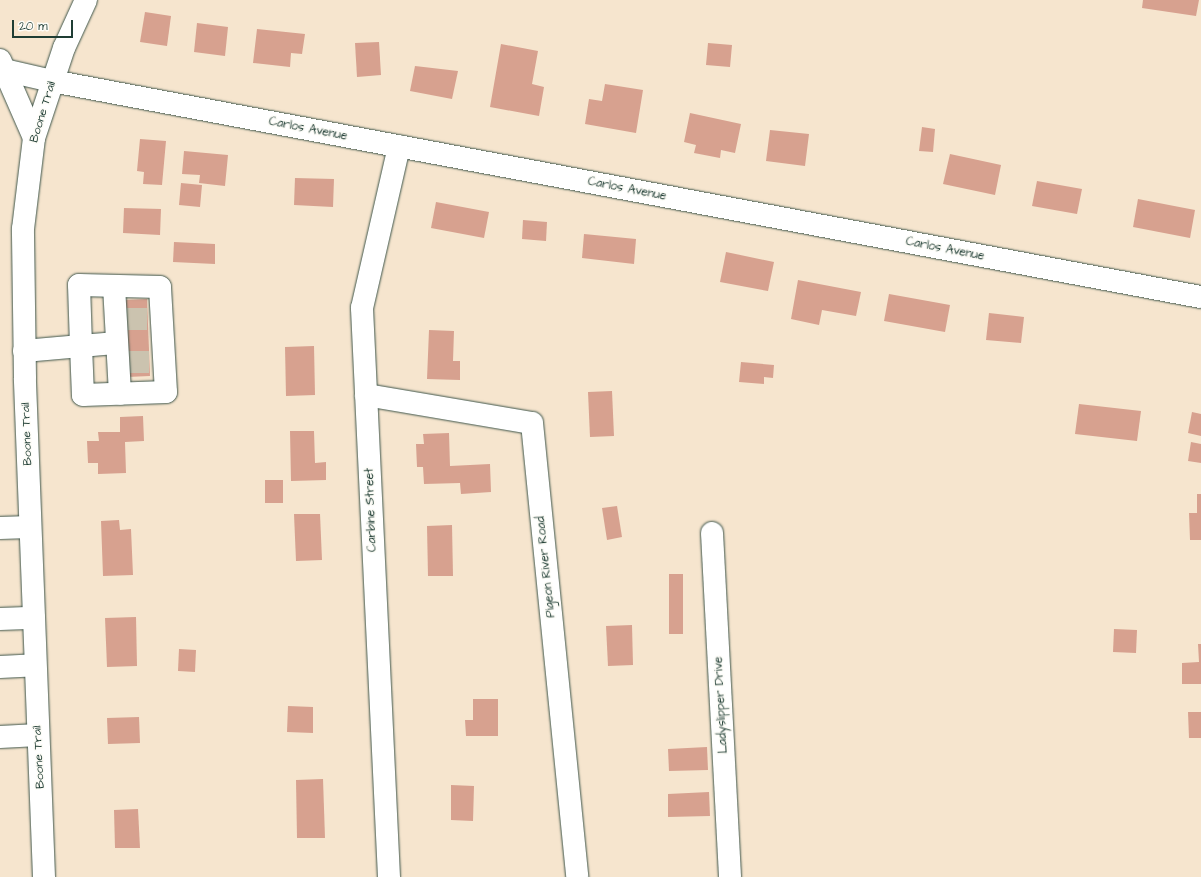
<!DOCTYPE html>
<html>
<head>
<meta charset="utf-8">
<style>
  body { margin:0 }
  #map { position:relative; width:1201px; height:877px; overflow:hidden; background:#f6e5ce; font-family:"Architects Daughter",sans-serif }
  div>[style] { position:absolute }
  .building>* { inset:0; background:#d7a18f }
  .minor-tunnel>* { height:22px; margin-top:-11px; transform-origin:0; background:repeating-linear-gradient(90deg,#cbc3af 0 22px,transparent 0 33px) }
  .roads { filter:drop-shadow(0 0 1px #3f564b) drop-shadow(0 0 1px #3f564b) }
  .minor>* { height:22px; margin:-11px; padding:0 11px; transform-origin:11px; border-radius:11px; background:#fff }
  span { translate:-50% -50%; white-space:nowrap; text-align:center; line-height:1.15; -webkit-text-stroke:3px #fdfcf7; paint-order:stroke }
  .street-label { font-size:12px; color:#1f3d34 }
  .scale { position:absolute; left:12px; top:20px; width:61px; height:18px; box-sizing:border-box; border:2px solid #1f3d34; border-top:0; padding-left:5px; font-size:12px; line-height:14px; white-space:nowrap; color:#1f3d34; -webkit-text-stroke:3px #fdfcf7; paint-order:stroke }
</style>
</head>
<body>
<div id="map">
  <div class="building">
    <div style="clip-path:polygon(1143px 0,1199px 0,1196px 16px,1142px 8px)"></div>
    <div style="clip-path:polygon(145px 12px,171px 16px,167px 46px,140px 42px)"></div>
    <div style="clip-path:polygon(197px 23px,228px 27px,225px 56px,194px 52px)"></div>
    <div style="clip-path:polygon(257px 29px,305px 34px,302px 54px,291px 53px,290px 67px,253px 63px)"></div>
    <div style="clip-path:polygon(379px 42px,381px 75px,357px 77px,355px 43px)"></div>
    <div style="clip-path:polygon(708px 43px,732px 45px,730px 67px,706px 65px)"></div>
    <div style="clip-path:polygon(501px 44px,538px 51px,532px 84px,544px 87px,539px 116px,490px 107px)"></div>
    <div style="clip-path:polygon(415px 66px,458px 71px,452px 99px,410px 91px)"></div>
    <div style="clip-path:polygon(605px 84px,643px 90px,636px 133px,585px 124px,589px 99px,602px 101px)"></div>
    <div style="clip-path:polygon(690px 113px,741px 124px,735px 153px,721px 150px,720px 158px,694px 153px,696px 145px,684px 142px)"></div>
    <div style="clip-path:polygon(922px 127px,935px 129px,933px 152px,919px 151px)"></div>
    <div style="clip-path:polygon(770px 130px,809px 134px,805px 166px,766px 161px)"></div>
    <div style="clip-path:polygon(140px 139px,166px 141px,162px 185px,143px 184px,144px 172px,137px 171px)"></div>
    <div style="clip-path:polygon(184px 151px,228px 155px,225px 186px,199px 183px,200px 175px,182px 174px)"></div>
    <div style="clip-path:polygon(950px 154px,1001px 165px,995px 195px,943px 184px)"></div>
    <div style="clip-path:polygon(295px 178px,334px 179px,333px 207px,294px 205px)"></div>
    <div style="clip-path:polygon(1037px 181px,1082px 189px,1077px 214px,1032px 206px)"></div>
    <div style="clip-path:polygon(181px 183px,202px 185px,200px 207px,179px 205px)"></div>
    <div style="clip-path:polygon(1138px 199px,1195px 210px,1190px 238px,1133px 227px)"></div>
    <div style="clip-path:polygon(436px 202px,489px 212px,484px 238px,431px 228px)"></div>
    <div style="clip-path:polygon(124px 208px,161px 209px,160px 235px,123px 233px)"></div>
    <div style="clip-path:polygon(523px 220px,547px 222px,546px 241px,522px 239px)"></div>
    <div style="clip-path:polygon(584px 234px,636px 239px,634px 264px,582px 258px)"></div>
    <div style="clip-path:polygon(174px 242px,215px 244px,215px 264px,173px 262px)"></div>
    <div style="clip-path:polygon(726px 252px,774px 262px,768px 291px,720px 282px)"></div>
    <div style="clip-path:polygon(798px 280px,861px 292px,856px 316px,822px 310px,819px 325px,791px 319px)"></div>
    <div style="clip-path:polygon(889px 294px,950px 305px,945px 332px,884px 321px)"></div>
    <div style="clip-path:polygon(147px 299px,150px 376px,127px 377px,124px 300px)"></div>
    <div style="clip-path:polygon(989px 313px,1024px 317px,1021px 343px,986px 340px)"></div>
    <div style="clip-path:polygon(429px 330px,454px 331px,453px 361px,460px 361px,460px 380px,427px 379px)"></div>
    <div style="clip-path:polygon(314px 346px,315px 395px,286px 396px,285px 347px)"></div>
    <div style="clip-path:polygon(741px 362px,774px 365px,773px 378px,764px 377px,764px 384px,739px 382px)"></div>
    <div style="clip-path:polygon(612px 391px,614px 436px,590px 437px,588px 392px)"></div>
    <div style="clip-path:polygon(1079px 404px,1141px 411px,1137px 441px,1075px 434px)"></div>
    <div style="clip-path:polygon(1192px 412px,1201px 414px,1201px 436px,1188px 433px)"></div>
    <div style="clip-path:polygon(143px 416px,144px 441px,125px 442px,126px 473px,98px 474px,98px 463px,88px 463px,87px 441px,99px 441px,98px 432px,120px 432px,120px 417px)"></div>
    <div style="clip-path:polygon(290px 431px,314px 431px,315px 463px,326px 462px,326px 480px,291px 481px)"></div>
    <div style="clip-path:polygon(449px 433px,450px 466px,490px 464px,491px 492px,461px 494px,460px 483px,424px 484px,423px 467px,417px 467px,416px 444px,424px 444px,423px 434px)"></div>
    <div style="clip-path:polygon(1191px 442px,1201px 444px,1201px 463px,1188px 461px)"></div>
    <div style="clip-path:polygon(265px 480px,283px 480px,283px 503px,265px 503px)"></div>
    <div style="clip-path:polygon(1197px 494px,1201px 494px,1201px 540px,1190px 540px,1189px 513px,1197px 513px)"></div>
    <div style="clip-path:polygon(617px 506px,622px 537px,607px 540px,602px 508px)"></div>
    <div style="clip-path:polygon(294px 514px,320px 514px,322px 560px,296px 561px)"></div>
    <div style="clip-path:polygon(119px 520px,120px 530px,131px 529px,133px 575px,103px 576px,101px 521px)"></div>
    <div style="clip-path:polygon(452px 525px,453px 576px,428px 576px,427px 526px)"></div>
    <div style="clip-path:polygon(669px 574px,683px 574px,683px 634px,669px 634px)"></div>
    <div style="clip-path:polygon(136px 617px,137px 666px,107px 667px,105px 618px)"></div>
    <div style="clip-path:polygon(632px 625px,633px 665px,608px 666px,606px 626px)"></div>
    <div style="clip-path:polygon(1114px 629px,1137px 630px,1136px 653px,1113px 652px)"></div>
    <div style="clip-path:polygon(1198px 644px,1201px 644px,1201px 684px,1182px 684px,1182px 663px,1199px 662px)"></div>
    <div style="clip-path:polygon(179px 649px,196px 650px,195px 672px,178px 671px)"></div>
    <div style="clip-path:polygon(473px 699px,498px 699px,498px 736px,466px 736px,465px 720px,473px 720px)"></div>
    <div style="clip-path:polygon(288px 706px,313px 707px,313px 733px,287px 732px)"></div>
    <div style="clip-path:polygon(1188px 712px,1201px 712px,1201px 738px,1189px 738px)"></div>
    <div style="clip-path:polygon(139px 717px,140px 743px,108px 744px,107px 718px)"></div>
    <div style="clip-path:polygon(707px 747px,708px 770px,669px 771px,668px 749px)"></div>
    <div style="clip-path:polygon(323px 779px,325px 838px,297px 838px,296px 780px)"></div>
    <div style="clip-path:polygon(451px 785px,474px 786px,473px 821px,451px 820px)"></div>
    <div style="clip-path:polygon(709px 792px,710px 816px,668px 817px,668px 794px)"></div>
    <div style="clip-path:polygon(138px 809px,140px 848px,115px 848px,114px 810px)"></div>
  </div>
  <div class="minor-tunnel">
    <div style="left:125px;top:319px;width:23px"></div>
    <div style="left:127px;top:362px;width:22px"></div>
  </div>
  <div class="roads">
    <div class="minor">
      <div style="left:0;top:60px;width:85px;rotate:66.4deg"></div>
      <div style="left:4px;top:70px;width:49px;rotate:12.9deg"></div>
      <div style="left:52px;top:81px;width:1169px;rotate:10.65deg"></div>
      <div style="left:114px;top:286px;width:108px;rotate:86.8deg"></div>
      <div style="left:24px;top:351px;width:57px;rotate:-5deg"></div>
      <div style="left:81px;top:346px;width:49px;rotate:87.7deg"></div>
      <div style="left:83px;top:395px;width:83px;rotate:-2.1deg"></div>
      <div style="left:166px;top:392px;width:105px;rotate:-93.3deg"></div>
      <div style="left:160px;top:287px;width:81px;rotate:-178.6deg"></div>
      <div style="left:79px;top:285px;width:61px;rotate:88.1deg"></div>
      <div style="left:81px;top:346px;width:36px;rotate:-5deg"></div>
      <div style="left:366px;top:395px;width:168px;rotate:9.6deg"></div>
      <div style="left:532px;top:423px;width:456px;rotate:84.3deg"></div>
      <div style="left:0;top:528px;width:30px;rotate:-2deg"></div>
      <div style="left:712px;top:533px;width:344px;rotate:87deg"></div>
      <div style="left:0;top:619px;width:34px;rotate:-2deg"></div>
      <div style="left:0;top:667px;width:35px;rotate:-3deg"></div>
      <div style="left:0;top:737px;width:38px;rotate:-3deg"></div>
      <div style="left:44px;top:877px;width:499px;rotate:-92.2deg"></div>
      <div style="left:25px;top:378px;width:149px;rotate:-90.8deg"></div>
      <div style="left:23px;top:229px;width:92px;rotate:-83.1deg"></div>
      <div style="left:34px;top:138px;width:95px;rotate:-71.6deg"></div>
      <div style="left:64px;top:48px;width:53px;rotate:-65.4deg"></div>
      <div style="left:389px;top:877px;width:570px;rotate:-92.72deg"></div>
      <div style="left:362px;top:308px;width:166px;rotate:-77.1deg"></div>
    </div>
  </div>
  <div class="street-label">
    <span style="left:43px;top:112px;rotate:-73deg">Boone Trail</span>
    <span style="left:308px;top:129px;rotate:11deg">Carlos Avenue</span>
    <span style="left:627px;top:189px;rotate:11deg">Carlos Avenue</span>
    <span style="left:945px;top:249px;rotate:11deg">Carlos Avenue</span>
    <span style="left:27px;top:434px;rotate:-92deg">Boone Trail</span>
    <span style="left:371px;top:510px;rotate:-92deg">Carbine Street</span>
    <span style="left:546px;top:567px;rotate:-96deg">Pigeon River Road</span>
    <span style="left:721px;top:705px;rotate:-93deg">Ladyslipper Drive</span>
    <span style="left:39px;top:757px;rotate:-93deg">Boone Trail</span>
  </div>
  <div class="scale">20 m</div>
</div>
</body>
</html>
